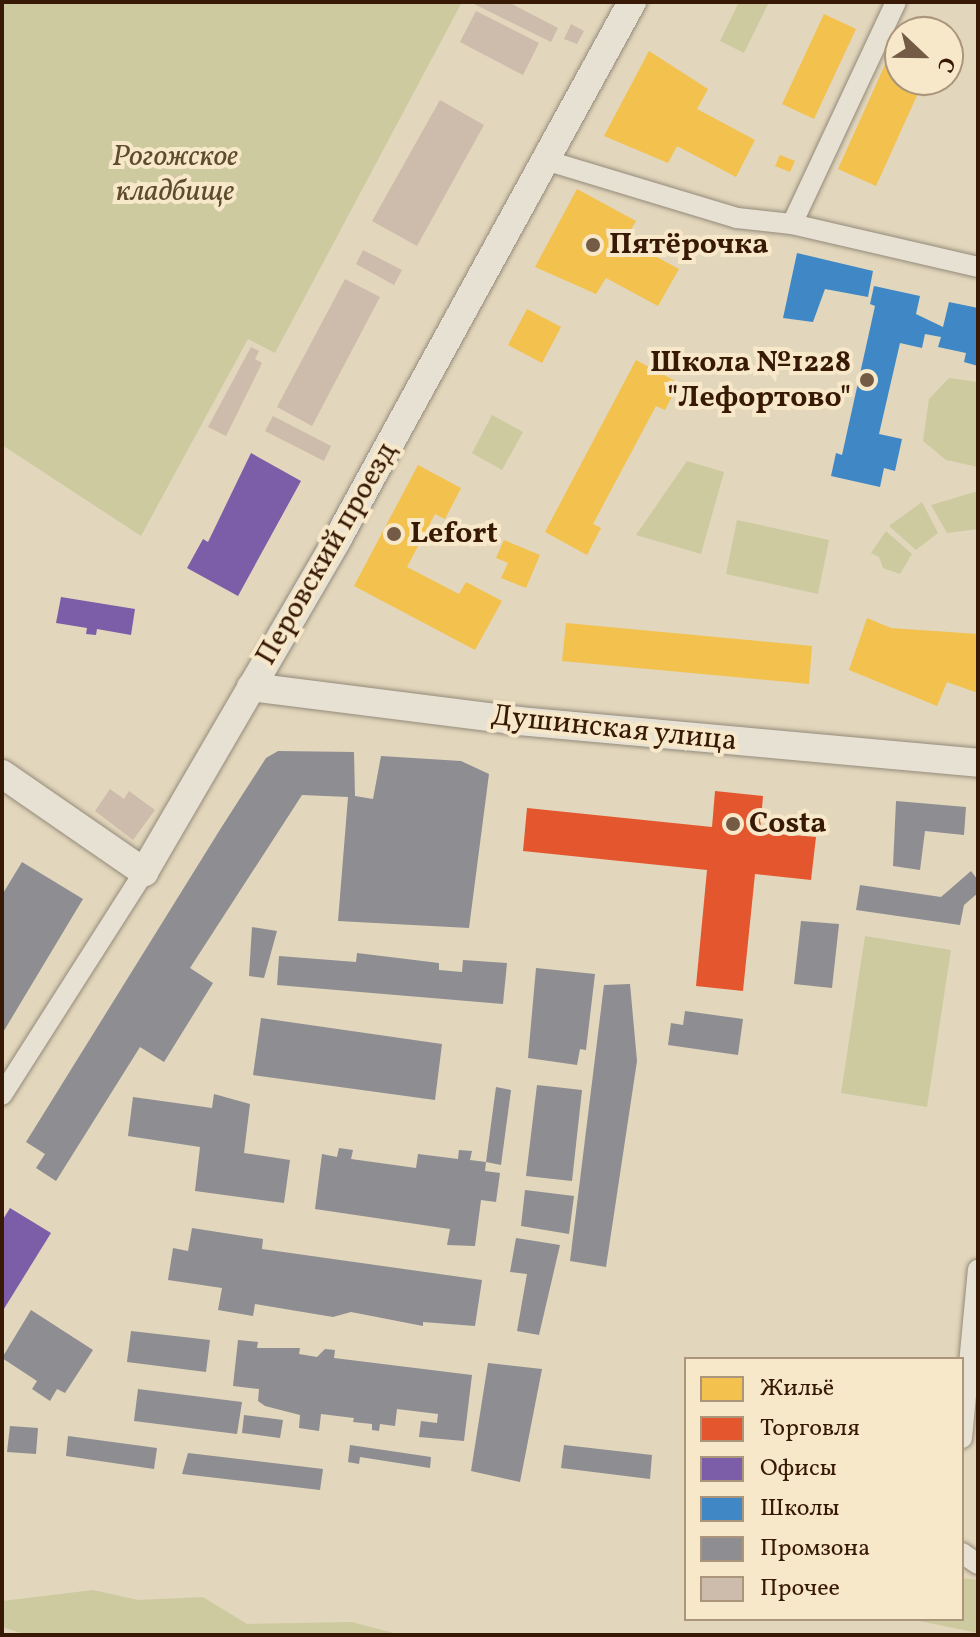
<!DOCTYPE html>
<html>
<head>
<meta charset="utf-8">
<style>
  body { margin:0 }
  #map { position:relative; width:980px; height:1637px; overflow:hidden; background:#e2d6bc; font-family:Vollkorn,serif }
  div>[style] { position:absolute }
  .green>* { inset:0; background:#cdcaa0 }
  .homes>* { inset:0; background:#f2c14e }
  .shops>* { inset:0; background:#e4572e }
  .offices>* { inset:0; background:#7b5ea7 }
  .schools>* { inset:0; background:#3f88c5 }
  .industry>* { inset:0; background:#8d8d92 }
  .building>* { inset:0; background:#cdbbac }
  .roads { filter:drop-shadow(0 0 2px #948a79) drop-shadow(0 0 2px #948a79) }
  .street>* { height:20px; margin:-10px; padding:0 10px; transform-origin:10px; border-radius:10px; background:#e7e1d4 }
  .secondary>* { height:28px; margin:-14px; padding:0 14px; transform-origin:14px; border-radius:14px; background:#e7e1d4 }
  .dots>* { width:22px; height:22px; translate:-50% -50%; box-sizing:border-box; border:4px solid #f7e8c9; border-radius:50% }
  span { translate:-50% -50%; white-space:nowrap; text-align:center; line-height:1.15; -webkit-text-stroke:8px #f7e8c9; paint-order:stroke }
  .park-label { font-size:30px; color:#5f4b2d; font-style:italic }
  .poi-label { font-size:30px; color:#381906; font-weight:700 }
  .left { translate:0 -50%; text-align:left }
  .right { translate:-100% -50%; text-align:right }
  .street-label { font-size:30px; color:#381906 }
  .frame { position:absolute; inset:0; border:4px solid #381906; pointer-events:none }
  .legend { position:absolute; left:684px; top:1357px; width:280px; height:264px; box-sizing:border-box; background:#f7e8c9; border:2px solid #ab957b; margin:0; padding:10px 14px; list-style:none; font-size:24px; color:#381906 }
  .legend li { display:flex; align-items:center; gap:16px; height:40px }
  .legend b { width:40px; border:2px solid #ab957b }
  .north { position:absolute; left:884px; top:16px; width:80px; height:80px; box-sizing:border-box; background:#f7e8c9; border:2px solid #ab957b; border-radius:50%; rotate:112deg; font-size:22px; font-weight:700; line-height:32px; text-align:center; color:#381906 }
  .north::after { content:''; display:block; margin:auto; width:28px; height:36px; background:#745b46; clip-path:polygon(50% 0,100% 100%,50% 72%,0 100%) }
</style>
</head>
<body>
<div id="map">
  <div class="green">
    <div style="clip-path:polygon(2px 2px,462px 2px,275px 353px,248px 339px,141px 536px,2px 445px)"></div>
    <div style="clip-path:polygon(739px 2px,769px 2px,744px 53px,720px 41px)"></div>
    <div style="clip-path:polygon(949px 378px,978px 382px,978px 467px,946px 460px,923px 441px,929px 399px)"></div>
    <div style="clip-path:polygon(492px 415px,523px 432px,502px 470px,472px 453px)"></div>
    <div style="clip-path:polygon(687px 461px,724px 472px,701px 554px,636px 535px)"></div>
    <div style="clip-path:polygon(978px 491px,978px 529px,947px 533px,931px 505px)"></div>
    <div style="clip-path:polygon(922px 502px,938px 533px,916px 550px,889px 526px)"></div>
    <div style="clip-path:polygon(737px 520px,829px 540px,818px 594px,726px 574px)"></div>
    <div style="clip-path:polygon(886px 531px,912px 554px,900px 574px,883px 568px,879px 557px,871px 553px)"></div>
    <div style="clip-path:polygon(865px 936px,951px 950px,927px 1107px,841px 1093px)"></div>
    <div style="clip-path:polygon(962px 1578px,978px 1580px,978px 1633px,910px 1619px,962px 1619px)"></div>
    <div style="clip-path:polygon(93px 1590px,138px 1600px,203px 1597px,247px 1624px,352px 1622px,401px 1635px,27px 1635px,2px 1627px,2px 1601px)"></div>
  </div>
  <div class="homes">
    <div style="clip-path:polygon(824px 14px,856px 29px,814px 119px,782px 104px)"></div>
    <div style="clip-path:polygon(893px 47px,900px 50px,900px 80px,924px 80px,876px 186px,838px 169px)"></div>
    <div style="clip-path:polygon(649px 51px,708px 89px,697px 109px,755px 140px,736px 177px,677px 146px,668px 163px,604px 136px)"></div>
    <div style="clip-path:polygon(780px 155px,795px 161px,790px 172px,775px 166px)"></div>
    <div style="clip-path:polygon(577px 189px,636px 221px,625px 240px,679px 269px,658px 306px,606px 278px,596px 294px,535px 267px)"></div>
    <div style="clip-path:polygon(527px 309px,561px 327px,542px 363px,508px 345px)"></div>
    <div style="clip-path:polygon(636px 360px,679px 383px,665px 410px,656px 406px,593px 524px,601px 528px,587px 555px,545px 532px)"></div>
    <div style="clip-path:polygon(418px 465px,461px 488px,445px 519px,435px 514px,407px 567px,459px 594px,466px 582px,502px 601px,475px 650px,354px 586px)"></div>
    <div style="clip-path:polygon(504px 540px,540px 555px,526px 588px,501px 578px,508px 563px,496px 558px)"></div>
    <div style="clip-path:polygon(867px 618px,891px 628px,978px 634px,978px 693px,947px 682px,937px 706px,849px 670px)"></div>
    <div style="clip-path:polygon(566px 623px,812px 646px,809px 684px,562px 661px)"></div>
  </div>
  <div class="shops">
    <div style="clip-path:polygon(715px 791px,763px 796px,760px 832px,816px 837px,811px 880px,755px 874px,743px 991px,696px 986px,707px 870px,523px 851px,527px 808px,712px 827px)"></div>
  </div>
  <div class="offices">
    <div style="clip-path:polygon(251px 453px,301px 481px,238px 596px,187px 568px,203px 539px,208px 542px)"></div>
    <div style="clip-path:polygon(61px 597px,135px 609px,131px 635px,97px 629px,96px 635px,86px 634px,87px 628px,56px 623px)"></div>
    <div style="clip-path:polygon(10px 1208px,51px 1233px,2px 1312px,2px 1221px)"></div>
  </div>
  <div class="schools">
    <div style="clip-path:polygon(797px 253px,873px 271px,868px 297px,825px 289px,813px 322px,783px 318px)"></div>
    <div style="clip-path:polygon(874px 286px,920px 296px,916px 314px,943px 327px,949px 302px,978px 308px,978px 366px,964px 362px,966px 353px,938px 347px,941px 337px,925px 334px,922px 348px,900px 343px,879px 434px,902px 439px,895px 471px,884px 468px,880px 487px,831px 476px,836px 453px,842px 455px,875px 306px,870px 304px)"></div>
  </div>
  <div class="industry">
    <div style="clip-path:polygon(278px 751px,354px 752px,355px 796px,373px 799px,381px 756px,461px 761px,489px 774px,469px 928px,338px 921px,348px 797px,302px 795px,190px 968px,213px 983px,164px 1062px,140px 1047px,56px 1181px,36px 1168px,45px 1154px,26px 1142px,221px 828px,266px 758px)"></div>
    <div style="clip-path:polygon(896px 801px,966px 807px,964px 835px,925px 831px,920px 870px,893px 866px)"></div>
    <div style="clip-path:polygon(22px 862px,83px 899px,2px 1034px,2px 895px)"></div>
    <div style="clip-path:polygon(971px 871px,978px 880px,978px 893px,964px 905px,960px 925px,856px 910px,860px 885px,941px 897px)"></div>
    <div style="clip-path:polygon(801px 921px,839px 924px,832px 988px,794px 984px)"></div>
    <div style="clip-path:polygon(252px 927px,277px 931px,264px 978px,249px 976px)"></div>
    <div style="clip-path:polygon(357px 953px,439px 963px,439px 970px,462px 972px,463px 960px,507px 963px,503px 1004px,277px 985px,279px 956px,356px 962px)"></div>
    <div style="clip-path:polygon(536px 968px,595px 974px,586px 1050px,580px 1049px,577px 1065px,528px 1058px)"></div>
    <div style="clip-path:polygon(630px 984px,637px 1061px,606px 1267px,570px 1261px,604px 985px)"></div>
    <div style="clip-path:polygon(685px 1011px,743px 1019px,738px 1055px,668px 1045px,671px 1023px,683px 1025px)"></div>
    <div style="clip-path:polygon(261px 1018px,442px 1044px,435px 1100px,253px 1075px)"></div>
    <div style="clip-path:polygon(537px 1085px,582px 1090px,572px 1181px,526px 1176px)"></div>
    <div style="clip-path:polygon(496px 1087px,511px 1090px,501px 1165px,486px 1162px)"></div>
    <div style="clip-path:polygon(214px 1094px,250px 1104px,244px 1153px,290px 1160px,284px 1203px,195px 1191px,200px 1147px,128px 1136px,133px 1097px,212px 1108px)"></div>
    <div style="clip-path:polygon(339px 1148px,353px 1150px,351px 1159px,416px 1168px,418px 1154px,458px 1159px,459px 1150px,472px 1151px,470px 1160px,486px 1162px,485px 1171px,500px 1173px,496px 1202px,481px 1200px,475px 1246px,447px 1245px,450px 1229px,315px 1209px,322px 1154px,337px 1157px)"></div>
    <div style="clip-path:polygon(525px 1190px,574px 1196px,569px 1234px,521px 1226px)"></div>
    <div style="clip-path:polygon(192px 1228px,263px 1239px,262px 1249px,482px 1280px,475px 1326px,423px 1322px,423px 1326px,351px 1312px,333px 1317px,255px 1304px,253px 1316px,218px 1310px,222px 1288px,168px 1280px,173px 1248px,188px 1251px)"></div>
    <div style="clip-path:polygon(516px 1238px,560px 1245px,539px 1335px,517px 1331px,527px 1274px,510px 1272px)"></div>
    <div style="clip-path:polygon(31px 1310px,93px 1350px,65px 1393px,57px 1389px,50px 1401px,32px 1389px,37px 1381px,2px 1358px)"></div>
    <div style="clip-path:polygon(131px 1331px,210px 1340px,206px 1372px,127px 1362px)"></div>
    <div style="clip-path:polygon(238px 1340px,258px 1342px,257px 1348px,300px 1348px,299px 1354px,317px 1357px,325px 1349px,335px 1350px,334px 1358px,472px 1375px,464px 1441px,419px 1437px,421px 1421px,437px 1423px,438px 1414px,397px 1409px,395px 1426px,380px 1424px,379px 1431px,372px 1430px,372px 1424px,353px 1422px,354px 1418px,321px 1414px,319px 1431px,299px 1428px,300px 1415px,265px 1406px,258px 1401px,259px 1389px,233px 1386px)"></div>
    <div style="clip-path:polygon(488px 1363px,542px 1369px,520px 1482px,471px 1471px)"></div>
    <div style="clip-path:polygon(138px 1389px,242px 1402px,237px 1434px,134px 1421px)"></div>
    <div style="clip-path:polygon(244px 1415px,283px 1420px,280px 1438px,242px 1433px)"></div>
    <div style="clip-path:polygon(10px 1426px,38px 1428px,36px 1454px,7px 1452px)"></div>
    <div style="clip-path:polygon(68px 1436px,157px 1448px,154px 1469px,66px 1456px)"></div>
    <div style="clip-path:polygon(350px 1445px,431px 1457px,430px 1468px,360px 1457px,359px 1464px,348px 1462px)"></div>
    <div style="clip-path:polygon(564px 1445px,652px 1455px,650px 1479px,561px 1468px)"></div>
    <div style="clip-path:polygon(188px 1453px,323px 1469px,320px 1490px,182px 1474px)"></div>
  </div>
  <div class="building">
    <div style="clip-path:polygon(470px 2px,508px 2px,558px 28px,551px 42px)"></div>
    <div style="clip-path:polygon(476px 11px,539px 43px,523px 75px,460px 42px)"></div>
    <div style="clip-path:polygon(571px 24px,584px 31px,577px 44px,564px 39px)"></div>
    <div style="clip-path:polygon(440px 100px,484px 125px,417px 246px,372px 221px)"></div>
    <div style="clip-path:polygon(363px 250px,402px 270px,394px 285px,356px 264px)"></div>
    <div style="clip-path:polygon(345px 279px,380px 297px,312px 426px,277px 407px)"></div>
    <div style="clip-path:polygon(251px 347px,259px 351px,255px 359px,262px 363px,226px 436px,208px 427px)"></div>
    <div style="clip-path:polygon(273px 416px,331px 446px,324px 461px,265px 431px)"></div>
    <div style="clip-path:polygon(110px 789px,124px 799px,129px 791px,155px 810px,133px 840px,95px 811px)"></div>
  </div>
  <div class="roads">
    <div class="street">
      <div style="left:545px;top:160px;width:201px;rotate:16.8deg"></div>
      <div style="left:737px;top:218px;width:55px;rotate:6.2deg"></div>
      <div style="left:792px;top:224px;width:191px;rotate:13deg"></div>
      <div style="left:792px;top:224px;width:245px;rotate:-64.9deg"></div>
      <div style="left:2px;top:1095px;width:264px;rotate:-57.5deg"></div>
      <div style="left:962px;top:1438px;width:169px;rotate:-84.6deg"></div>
      <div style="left:962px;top:1553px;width:19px;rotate:35deg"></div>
    </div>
    <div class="secondary">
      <div style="left:251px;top:687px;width:270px;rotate:7.2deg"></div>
      <div style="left:519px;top:721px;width:461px;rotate:5.2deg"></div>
      <div style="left:2px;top:774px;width:173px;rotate:34.6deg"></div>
      <div style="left:144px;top:872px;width:384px;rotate:-59.8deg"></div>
      <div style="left:337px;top:540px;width:614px;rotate:-61.26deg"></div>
    </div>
  </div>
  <div class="dots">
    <div style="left:593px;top:245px;background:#745b46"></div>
    <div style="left:867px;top:380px;background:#745b46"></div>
    <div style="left:394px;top:534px;background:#745b46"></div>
    <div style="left:733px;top:824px;background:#745b46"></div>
  </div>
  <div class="park-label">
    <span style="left:175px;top:174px">Рогожское<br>кладбище</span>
  </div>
  <div class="poi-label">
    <span class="left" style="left:609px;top:245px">Пятёрочка</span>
    <span class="right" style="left:851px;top:380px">Школа №1228<br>"Лефортово"</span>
    <span class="left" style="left:410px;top:534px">Lefort</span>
    <span class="left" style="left:749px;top:824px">Costa</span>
  </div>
  <div class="street-label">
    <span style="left:327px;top:554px;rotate:-60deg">Перовский проезд</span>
    <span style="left:614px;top:729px;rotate:6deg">Душинская улица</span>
  </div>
  <div class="frame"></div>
  <ul class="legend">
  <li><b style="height:22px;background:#f2c14e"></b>Жильё</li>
  <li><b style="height:22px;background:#e4572e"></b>Торговля</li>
  <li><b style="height:22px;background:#7b5ea7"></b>Офисы</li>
  <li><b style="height:22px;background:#3f88c5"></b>Школы</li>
  <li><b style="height:22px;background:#8d8d92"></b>Промзона</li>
  <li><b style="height:22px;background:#cdbbac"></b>Прочее</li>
  </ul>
  <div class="north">С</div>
</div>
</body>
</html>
